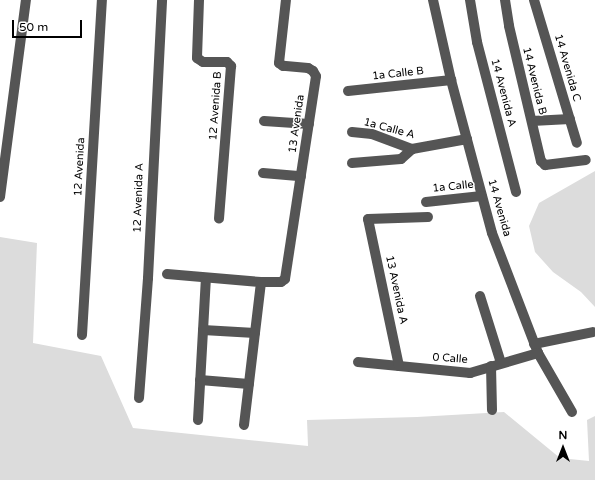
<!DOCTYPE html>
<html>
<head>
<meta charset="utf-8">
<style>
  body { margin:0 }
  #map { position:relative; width:595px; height:480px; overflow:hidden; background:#fff; font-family:"Varela Round",sans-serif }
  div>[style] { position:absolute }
  .green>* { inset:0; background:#dcdcdc }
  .minor>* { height:10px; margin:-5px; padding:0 5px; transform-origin:5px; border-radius:5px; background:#555 }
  span { translate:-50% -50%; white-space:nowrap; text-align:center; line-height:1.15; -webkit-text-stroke:3px #fff; paint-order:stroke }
  .street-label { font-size:11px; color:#000 }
  .north { position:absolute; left:543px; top:428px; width:40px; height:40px; -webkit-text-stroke:3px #fff; paint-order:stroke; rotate:0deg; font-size:11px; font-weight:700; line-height:16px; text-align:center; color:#000 }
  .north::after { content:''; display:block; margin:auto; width:14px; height:18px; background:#000; clip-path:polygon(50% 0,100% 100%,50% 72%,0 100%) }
  .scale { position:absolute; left:12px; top:20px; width:70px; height:18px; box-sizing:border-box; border:2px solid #000; border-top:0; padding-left:5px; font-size:12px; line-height:14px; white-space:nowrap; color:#000; -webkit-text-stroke:3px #fff; paint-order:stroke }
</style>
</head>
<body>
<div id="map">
  <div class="green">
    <div style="clip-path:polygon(595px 171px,595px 307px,581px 292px,553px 272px,535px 252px,529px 226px,539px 203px)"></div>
    <div style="clip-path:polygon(0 237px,37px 243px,33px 343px,101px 356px,133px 428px,308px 446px,307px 420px,417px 417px,504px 412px,560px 458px,589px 461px,587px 420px,595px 416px,595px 480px,0 480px)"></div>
  </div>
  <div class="minor">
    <div style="left:199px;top:0;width:58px;rotate:92deg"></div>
    <div style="left:197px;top:58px;width:7px;rotate:34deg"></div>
    <div style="left:203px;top:62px;width:24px"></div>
    <div style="left:227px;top:62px;width:6px;rotate:45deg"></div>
    <div style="left:231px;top:66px;width:153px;rotate:94.5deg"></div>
    <div style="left:433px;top:0;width:82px;rotate:77.3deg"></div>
    <div style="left:451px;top:80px;width:158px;rotate:75deg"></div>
    <div style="left:492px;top:233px;width:129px;rotate:69deg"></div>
    <div style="left:538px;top:353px;width:68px;rotate:60deg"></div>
    <div style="left:470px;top:0;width:43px;rotate:80.5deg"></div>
    <div style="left:477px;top:42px;width:155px;rotate:75.4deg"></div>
    <div style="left:505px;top:0;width:26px;rotate:81deg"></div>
    <div style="left:509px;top:26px;width:139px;rotate:76.7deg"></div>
    <div style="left:541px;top:161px;width:6px;rotate:45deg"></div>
    <div style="left:545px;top:165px;width:41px;rotate:-7deg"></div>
    <div style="left:534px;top:0;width:149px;rotate:73.3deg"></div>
    <div style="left:348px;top:91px;width:104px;rotate:-6.1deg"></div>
    <div style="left:264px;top:121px;width:45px;rotate:3.8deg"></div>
    <div style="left:532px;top:121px;width:38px;rotate:-3deg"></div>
    <div style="left:352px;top:132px;width:20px;rotate:6deg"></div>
    <div style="left:372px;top:134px;width:43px;rotate:20.6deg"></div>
    <div style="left:412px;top:149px;width:56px;rotate:-10.3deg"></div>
    <div style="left:352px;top:163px;width:49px;rotate:-4.7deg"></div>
    <div style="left:401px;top:159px;width:15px;rotate:-42deg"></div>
    <div style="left:263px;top:173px;width:38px;rotate:5deg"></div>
    <div style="left:0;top:197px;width:199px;rotate:-82.5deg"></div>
    <div style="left:426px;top:202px;width:56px;rotate:-6.1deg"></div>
    <div style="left:167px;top:274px;width:94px;rotate:4.9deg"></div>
    <div style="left:261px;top:282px;width:20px"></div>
    <div style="left:281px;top:282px;width:5px;rotate:-37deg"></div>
    <div style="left:285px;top:279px;width:205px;rotate:-81.3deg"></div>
    <div style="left:316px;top:76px;width:6px;rotate:-121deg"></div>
    <div style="left:313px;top:71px;width:6px;rotate:-149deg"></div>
    <div style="left:308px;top:68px;width:25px;rotate:-175deg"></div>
    <div style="left:283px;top:66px;width:5px;rotate:-143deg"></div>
    <div style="left:279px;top:63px;width:63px;rotate:-83.7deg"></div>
    <div style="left:480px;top:296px;width:70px;rotate:72.6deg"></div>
    <div style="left:203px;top:330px;width:52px;rotate:3.3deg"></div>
    <div style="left:82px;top:335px;width:336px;rotate:-86.6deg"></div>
    <div style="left:534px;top:344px;width:60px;rotate:-11.5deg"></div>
    <div style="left:358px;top:362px;width:113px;rotate:5.6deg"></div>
    <div style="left:470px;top:373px;width:71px;rotate:-16.4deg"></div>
    <div style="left:399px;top:366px;width:150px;rotate:-101.9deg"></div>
    <div style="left:368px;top:219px;width:60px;rotate:-1.9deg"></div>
    <div style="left:491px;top:366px;width:44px;rotate:88.7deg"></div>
    <div style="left:200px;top:380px;width:49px;rotate:4.7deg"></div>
    <div style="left:139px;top:398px;width:120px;rotate:-85.7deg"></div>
    <div style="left:148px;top:278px;width:278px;rotate:-87.1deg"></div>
    <div style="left:198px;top:420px;width:142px;rotate:-86.8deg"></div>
    <div style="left:244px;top:425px;width:144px;rotate:-83.2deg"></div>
  </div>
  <div class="street-label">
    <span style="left:567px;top:68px;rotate:74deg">14 Avenida C</span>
    <span style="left:398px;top:74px;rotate:-6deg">1a Calle B</span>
    <span style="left:534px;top:81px;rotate:76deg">14 Avenida B</span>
    <span style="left:503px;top:93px;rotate:75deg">14 Avenida A</span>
    <span style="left:216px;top:106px;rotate:-86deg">12 Avenida B</span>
    <span style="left:297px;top:124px;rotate:-82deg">13 Avenida</span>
    <span style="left:389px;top:129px;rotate:15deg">1a Calle A</span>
    <span style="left:80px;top:167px;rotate:-87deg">12 Avenida</span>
    <span style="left:453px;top:187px;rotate:-6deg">1a Calle</span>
    <span style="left:139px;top:198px;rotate:-88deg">12 Avenida A</span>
    <span style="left:499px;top:208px;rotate:74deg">14 Avenida</span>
    <span style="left:396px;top:290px;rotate:78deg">13 Avenida A</span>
    <span style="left:450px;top:359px;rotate:4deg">0 Calle</span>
  </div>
  <div class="north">N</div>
  <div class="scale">50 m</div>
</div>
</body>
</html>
